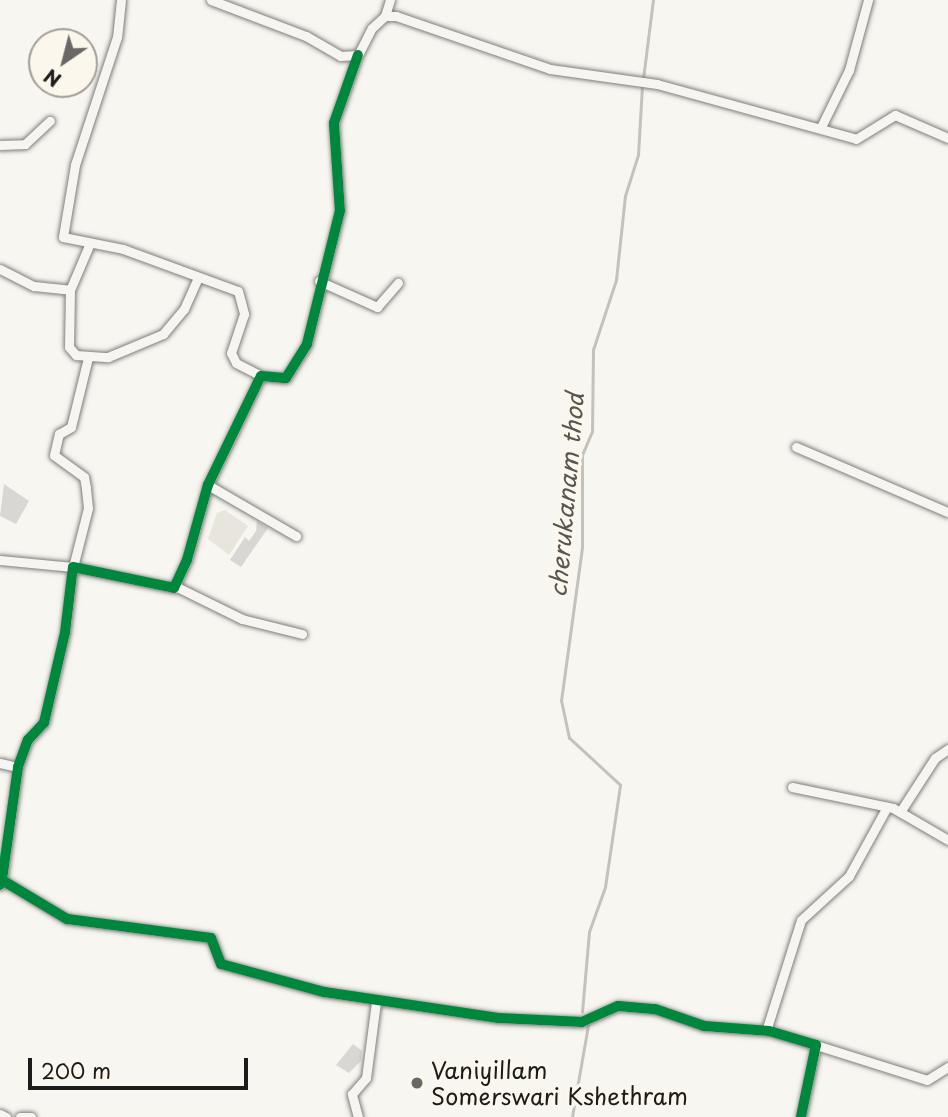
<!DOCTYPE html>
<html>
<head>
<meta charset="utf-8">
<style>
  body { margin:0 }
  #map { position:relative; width:948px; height:1117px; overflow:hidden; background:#f8f6f0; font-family:"Playpen Sans",sans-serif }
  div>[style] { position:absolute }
  .built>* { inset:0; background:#e8e5dd }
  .stream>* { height:2.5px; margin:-1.25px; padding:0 1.25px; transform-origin:1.25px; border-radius:1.25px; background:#c5c2bc }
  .building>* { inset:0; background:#d9d7d3 }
  .roads { filter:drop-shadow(0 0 2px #7f7e7b) drop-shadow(0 0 2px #7f7e7b) }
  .minor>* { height:9px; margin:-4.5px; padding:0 4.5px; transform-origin:4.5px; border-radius:4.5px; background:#f6f5f1 }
  .cycleway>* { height:10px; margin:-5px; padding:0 5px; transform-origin:5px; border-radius:5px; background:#00873e }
  .dots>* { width:19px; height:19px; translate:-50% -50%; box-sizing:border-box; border:4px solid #fbf7ec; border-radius:50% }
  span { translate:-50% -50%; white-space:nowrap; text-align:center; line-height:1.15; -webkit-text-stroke:7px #fbf7ec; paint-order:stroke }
  .poi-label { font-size:23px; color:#1c1c1c }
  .left { translate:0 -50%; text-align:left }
  .water-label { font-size:24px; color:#575653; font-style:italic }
  .north { position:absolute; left:28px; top:28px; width:70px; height:70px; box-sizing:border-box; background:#fbf7ec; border:2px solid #a29f99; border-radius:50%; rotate:215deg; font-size:19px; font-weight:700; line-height:28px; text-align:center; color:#1c1c1c }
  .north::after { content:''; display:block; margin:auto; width:24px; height:32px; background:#696866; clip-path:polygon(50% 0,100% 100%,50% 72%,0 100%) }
  .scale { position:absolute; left:28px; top:1058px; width:220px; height:32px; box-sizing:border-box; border:4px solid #1c1c1c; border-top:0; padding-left:9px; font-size:21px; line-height:24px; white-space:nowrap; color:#1c1c1c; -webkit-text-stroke:5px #fbf7ec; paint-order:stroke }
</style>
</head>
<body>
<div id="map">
  <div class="built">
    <div style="clip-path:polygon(225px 510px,248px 526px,229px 555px,208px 539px,217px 513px)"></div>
  </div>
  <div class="stream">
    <div style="left:643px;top:79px;width:80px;rotate:-82.8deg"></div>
    <div style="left:582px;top:1012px;width:80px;rotate:-85deg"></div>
    <div style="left:589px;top:932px;width:48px;rotate:-70.4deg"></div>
    <div style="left:605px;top:887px;width:103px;rotate:-81.6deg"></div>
    <div style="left:620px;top:785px;width:69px;rotate:-137.3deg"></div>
    <div style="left:569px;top:738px;width:38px;rotate:-102deg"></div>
    <div style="left:561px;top:701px;width:155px;rotate:-82.2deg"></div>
    <div style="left:582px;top:547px;width:92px;rotate:-90deg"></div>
    <div style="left:582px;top:455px;width:25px;rotate:-67deg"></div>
    <div style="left:592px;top:432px;width:82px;rotate:-89.3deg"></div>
    <div style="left:593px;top:350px;width:74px;rotate:-71.8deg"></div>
    <div style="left:616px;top:280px;width:84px;rotate:-83.9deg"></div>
    <div style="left:625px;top:196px;width:43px;rotate:-72.4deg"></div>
    <div style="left:638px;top:155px;width:69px;rotate:-86.7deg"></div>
    <div style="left:572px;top:1117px;width:93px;rotate:-80.1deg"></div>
  </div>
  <div class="building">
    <div style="clip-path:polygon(4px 484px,29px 501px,16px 524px,0 516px)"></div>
    <div style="clip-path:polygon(257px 521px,268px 528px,241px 567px,230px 560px,245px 537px,249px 541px,256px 531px)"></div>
    <div style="clip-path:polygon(353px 1044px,362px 1051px,361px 1061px,349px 1073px,336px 1065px)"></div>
  </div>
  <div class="roads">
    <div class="minor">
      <div style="left:121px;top:0;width:37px;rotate:96deg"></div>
      <div style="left:117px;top:37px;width:135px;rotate:108.2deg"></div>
      <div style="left:75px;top:165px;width:73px;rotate:99.5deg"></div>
      <div style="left:63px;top:237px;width:61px;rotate:11.3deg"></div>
      <div style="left:123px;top:249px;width:122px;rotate:20.1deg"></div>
      <div style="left:238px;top:291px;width:24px;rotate:75deg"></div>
      <div style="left:244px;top:314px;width:41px;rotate:108.4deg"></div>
      <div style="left:231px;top:353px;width:11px;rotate:63deg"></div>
      <div style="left:236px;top:363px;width:28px;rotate:27deg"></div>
      <div style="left:211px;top:0;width:102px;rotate:20.8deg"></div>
      <div style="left:306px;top:36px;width:39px;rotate:30deg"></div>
      <div style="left:340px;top:56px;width:18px;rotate:-3deg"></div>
      <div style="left:358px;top:55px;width:30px;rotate:-63deg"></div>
      <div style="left:372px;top:28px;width:18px;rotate:-43deg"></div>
      <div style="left:385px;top:16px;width:11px"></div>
      <div style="left:396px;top:16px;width:163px;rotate:19deg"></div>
      <div style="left:550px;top:69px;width:108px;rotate:8deg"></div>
      <div style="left:657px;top:84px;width:206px;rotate:15.4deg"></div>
      <div style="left:856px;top:139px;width:46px;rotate:-31.6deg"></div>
      <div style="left:895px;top:115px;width:58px;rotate:23.5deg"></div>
      <div style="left:385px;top:16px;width:17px;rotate:-73deg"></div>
      <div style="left:821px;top:127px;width:64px;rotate:-63.8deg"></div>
      <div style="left:849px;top:70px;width:73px;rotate:-74.8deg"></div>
      <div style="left:0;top:145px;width:25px;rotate:-2deg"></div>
      <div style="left:25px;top:144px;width:34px;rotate:-43deg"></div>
      <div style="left:90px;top:243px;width:51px;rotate:113.1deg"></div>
      <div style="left:70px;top:290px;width:57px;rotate:91deg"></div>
      <div style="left:69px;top:347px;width:11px;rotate:49deg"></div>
      <div style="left:76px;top:355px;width:32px;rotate:4deg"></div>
      <div style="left:108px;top:357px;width:60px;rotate:-22.7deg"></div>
      <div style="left:163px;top:334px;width:33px;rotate:-50deg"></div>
      <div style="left:184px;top:309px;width:34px;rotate:-66deg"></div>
      <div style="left:0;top:269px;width:38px;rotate:27deg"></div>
      <div style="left:34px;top:286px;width:36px;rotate:6deg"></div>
      <div style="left:319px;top:281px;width:64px;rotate:24.1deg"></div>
      <div style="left:377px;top:307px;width:32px;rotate:-49deg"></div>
      <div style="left:796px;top:447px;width:165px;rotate:23.2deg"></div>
      <div style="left:208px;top:485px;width:102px;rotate:30.1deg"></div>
      <div style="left:0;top:560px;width:73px;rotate:5.5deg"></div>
      <div style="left:73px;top:567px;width:61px;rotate:-75.7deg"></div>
      <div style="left:88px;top:508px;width:20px;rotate:-96deg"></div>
      <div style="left:86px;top:488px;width:11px;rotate:-100deg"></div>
      <div style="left:84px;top:477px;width:37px;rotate:-144deg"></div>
      <div style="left:54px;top:455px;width:22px;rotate:-77deg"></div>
      <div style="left:59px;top:434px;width:14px;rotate:-30deg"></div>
      <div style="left:71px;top:427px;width:71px;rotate:-76.2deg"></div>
      <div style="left:175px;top:586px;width:75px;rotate:26.2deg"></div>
      <div style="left:242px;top:619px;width:62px;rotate:14deg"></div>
      <div style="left:0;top:763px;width:18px;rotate:13deg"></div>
      <div style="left:792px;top:787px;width:103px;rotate:11.7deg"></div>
      <div style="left:893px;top:808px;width:64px;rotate:30.2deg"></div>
      <div style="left:900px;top:812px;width:64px;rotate:-57.1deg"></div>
      <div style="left:935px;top:758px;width:16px;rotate:-35deg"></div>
      <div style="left:2px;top:880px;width:114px;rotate:-81.9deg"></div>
      <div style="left:18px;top:767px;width:29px;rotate:-70deg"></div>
      <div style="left:28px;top:740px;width:23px;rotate:-47deg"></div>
      <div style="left:44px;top:723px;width:92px;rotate:-76.9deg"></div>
      <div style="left:65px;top:633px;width:66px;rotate:-83.1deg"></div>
      <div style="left:73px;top:567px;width:103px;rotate:11.7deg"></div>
      <div style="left:174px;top:588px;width:31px;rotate:-65deg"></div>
      <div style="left:187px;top:560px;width:78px;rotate:-74.4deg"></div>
      <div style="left:208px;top:485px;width:121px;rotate:-64.1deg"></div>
      <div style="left:261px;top:376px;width:25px;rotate:5deg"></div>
      <div style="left:286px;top:378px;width:40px;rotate:-58deg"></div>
      <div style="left:307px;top:344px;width:137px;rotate:-76.1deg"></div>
      <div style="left:340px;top:211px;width:88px;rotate:-93.9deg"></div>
      <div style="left:334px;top:123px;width:72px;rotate:-70.6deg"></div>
      <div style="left:0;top:885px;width:5px;rotate:-68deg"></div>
      <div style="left:2px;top:880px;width:76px;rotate:31deg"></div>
      <div style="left:67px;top:919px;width:145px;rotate:7.5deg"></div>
      <div style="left:211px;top:938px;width:28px;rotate:69deg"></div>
      <div style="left:221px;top:964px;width:107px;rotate:15.2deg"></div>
      <div style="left:324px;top:992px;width:176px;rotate:8.5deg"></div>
      <div style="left:498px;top:1018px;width:84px;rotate:2.7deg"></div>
      <div style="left:582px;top:1022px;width:39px;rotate:-24deg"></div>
      <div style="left:618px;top:1006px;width:37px;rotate:5deg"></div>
      <div style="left:655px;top:1009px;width:52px;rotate:19.1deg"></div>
      <div style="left:704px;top:1026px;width:65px;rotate:4.4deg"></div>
      <div style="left:769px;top:1031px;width:49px;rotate:16.6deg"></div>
      <div style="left:816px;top:1045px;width:74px;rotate:101.8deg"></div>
      <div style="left:766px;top:1031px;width:116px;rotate:-72.5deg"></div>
      <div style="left:801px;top:920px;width:65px;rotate:-42.5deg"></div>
      <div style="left:849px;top:876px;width:79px;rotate:-61.2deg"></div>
      <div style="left:816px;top:1045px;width:116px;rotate:17.5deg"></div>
      <div style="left:927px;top:1080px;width:25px;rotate:-32deg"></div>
      <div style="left:0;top:1114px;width:7px;rotate:27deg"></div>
      <div style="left:20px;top:1117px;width:11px"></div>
      <div style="left:358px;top:1117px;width:24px;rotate:-105deg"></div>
      <div style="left:352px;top:1094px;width:21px;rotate:-49deg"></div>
      <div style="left:366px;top:1078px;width:77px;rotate:-82.5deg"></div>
    </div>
  </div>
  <div class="cycleway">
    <div style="left:2px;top:880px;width:114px;rotate:-81.9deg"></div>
    <div style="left:18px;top:767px;width:29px;rotate:-70deg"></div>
    <div style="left:28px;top:740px;width:23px;rotate:-47deg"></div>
    <div style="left:44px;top:723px;width:92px;rotate:-76.9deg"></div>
    <div style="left:65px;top:633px;width:66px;rotate:-83.1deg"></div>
    <div style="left:73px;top:567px;width:103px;rotate:11.7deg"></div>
    <div style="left:174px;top:588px;width:31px;rotate:-65deg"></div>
    <div style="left:187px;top:560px;width:78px;rotate:-74.4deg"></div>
    <div style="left:208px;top:485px;width:121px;rotate:-64.1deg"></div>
    <div style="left:261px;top:376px;width:25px;rotate:5deg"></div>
    <div style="left:286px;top:378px;width:40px;rotate:-58deg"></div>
    <div style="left:307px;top:344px;width:137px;rotate:-76.1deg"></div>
    <div style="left:340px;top:211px;width:88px;rotate:-93.9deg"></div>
    <div style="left:334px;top:123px;width:72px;rotate:-70.6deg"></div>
    <div style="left:0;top:885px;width:5px;rotate:-68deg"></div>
    <div style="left:2px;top:880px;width:76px;rotate:31deg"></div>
    <div style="left:67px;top:919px;width:145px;rotate:7.5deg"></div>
    <div style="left:211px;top:938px;width:28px;rotate:69deg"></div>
    <div style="left:221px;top:964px;width:107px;rotate:15.2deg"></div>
    <div style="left:324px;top:992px;width:176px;rotate:8.5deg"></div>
    <div style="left:498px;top:1018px;width:84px;rotate:2.7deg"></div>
    <div style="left:582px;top:1022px;width:39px;rotate:-24deg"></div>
    <div style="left:618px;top:1006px;width:37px;rotate:5deg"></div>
    <div style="left:655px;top:1009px;width:52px;rotate:19.1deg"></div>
    <div style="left:704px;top:1026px;width:65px;rotate:4.4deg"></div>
    <div style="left:769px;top:1031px;width:49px;rotate:16.6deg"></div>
    <div style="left:816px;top:1045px;width:74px;rotate:101.8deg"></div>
  </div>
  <div class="dots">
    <div style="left:417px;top:1083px;background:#696866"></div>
  </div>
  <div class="poi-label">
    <span class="left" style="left:431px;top:1083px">Vaniyillam<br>Somerswari Kshethram</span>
  </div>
  <div class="water-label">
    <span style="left:566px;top:495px;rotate:-85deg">cherukanam thod</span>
  </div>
  <div class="north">N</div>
  <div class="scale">200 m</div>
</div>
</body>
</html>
